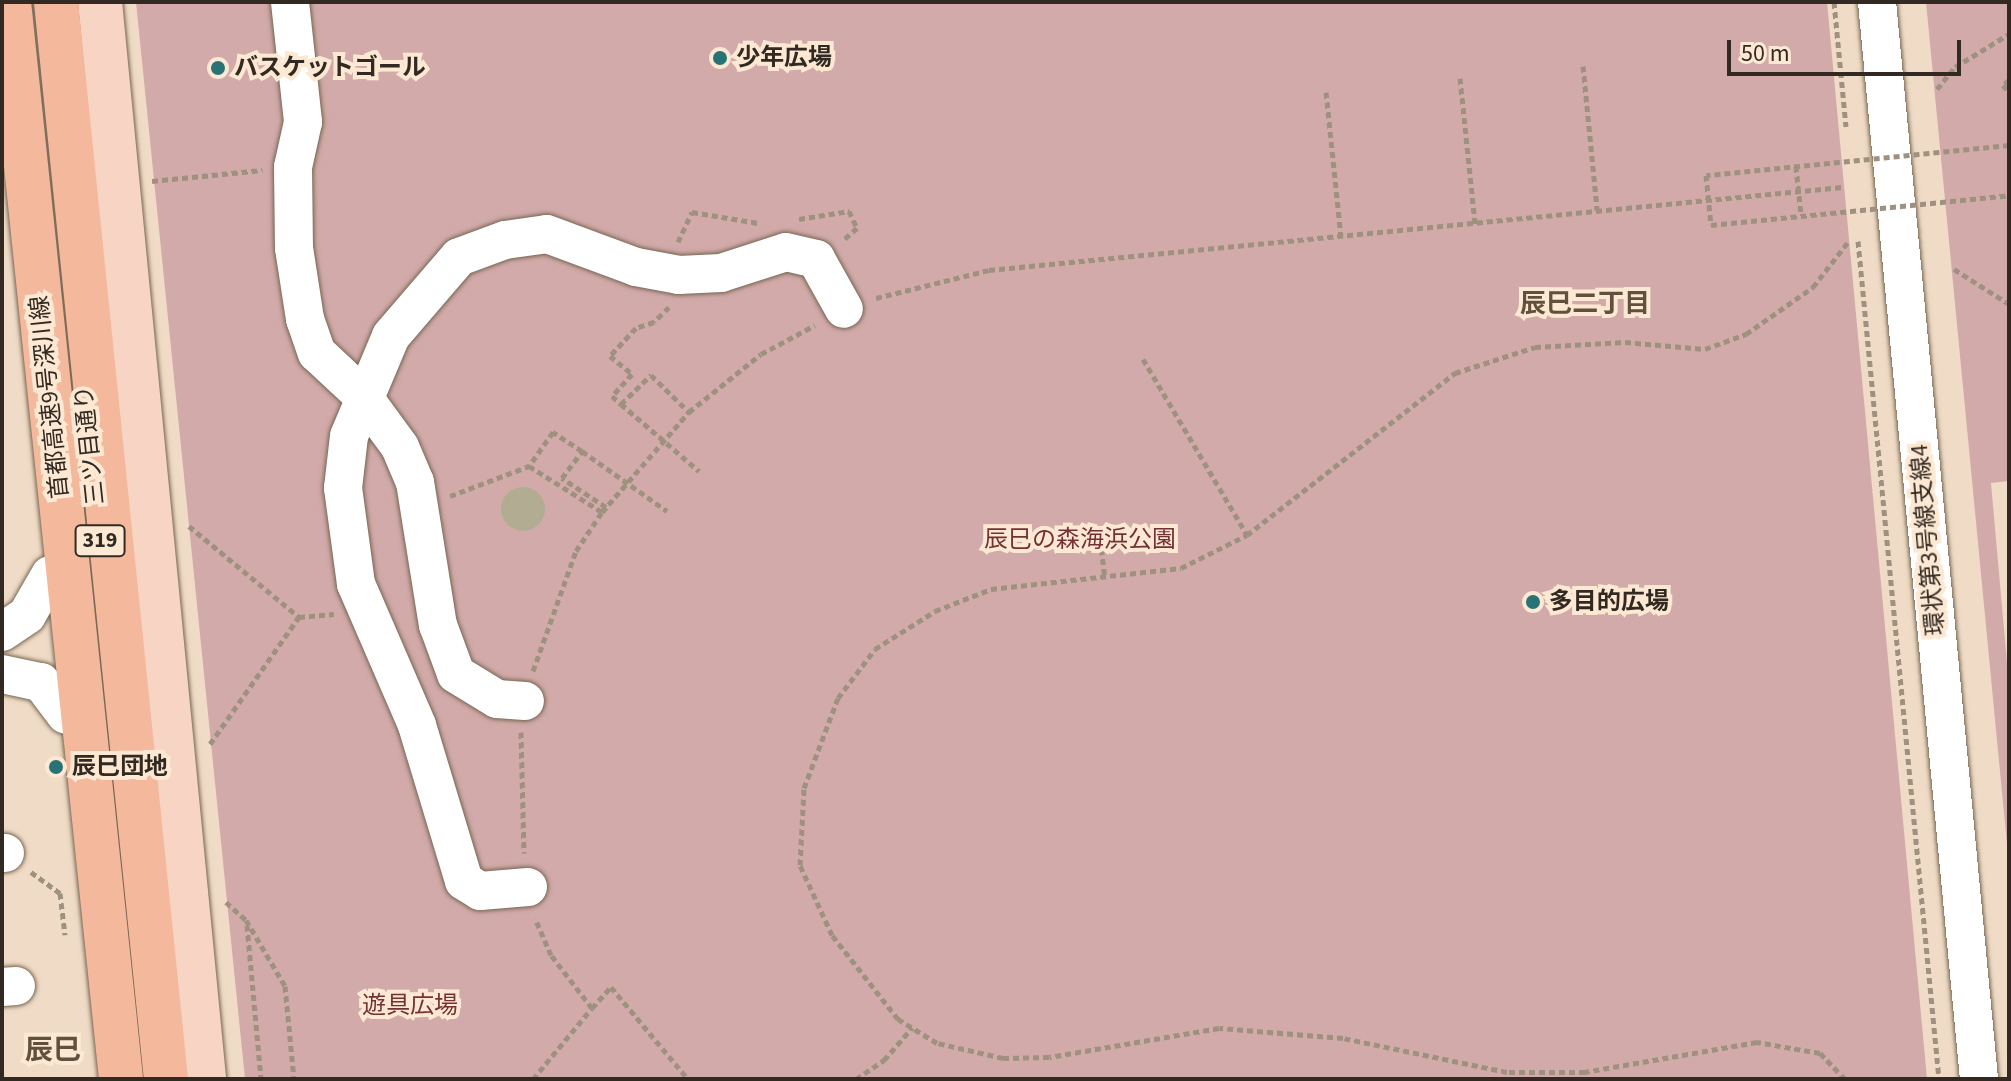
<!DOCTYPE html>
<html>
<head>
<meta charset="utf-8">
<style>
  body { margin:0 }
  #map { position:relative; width:2011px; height:1081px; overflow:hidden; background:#f0dcc6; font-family:"Source Sans 3","Noto Sans JP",sans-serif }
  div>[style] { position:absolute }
  .green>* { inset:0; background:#d2aaa9 }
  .building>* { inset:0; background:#b2ac92 }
  .round { border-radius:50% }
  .path>* { height:5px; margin-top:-2.5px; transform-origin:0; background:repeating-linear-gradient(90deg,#9f9180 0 6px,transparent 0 10px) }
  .roads { filter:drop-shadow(0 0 2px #776653) drop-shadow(0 0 2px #776653) }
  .minor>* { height:38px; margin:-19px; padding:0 19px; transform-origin:19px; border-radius:19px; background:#fff }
  .major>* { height:44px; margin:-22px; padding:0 22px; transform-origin:22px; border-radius:22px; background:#f8d4c4 }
  .highway>* { height:44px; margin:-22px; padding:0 22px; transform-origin:22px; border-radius:22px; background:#f4b89d }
  .path-bridge>* { height:5px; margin-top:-2.5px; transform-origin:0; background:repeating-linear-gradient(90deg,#9f9180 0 6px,transparent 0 10px) }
  .dots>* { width:22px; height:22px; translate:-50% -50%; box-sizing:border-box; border:4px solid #fde9d3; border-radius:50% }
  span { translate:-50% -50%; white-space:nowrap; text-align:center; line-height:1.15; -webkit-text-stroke:8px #fde9d3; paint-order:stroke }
  .shield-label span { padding:2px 6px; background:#fde9d3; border:2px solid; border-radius:6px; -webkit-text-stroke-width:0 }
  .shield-label { font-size:22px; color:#322a22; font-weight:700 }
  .poi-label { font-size:24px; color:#322a22; font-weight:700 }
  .left { translate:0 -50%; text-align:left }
  .street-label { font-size:24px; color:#322a22 }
  .park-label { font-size:24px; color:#753033 }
  .neighbourhood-label { font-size:26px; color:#60503d; font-weight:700 }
  .quarter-label { font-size:28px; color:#60503d; font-weight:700 }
  .frame { position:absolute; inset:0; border:4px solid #322a22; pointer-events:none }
  .scale { position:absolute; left:1727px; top:40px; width:234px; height:36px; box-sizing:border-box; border:4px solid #322a22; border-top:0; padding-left:10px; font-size:24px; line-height:28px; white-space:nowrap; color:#322a22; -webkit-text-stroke:6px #fde9d3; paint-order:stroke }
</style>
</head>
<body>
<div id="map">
  <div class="green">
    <div style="clip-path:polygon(136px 2px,1827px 2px,1927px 1079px,245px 1079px)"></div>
    <div style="clip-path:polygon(1926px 2px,2009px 2px,2009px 481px,1991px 483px,2009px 685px,2009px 865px)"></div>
  </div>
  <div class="building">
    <div class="round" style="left:501px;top:487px;width:44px;height:44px"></div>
  </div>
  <div class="path">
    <div style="left:1834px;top:2px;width:125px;rotate:84.5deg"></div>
    <div style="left:1583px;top:66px;width:145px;rotate:84.4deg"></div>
    <div style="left:1460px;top:78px;width:147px;rotate:84.1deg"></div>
    <div style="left:2009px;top:80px;width:8px;rotate:140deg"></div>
    <div style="left:2003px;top:85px;width:9px;rotate:49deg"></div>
    <div style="left:1937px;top:89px;width:28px;rotate:-51deg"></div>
    <div style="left:1955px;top:67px;width:63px;rotate:-31.4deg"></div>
    <div style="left:1326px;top:92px;width:147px;rotate:84.1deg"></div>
    <div style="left:152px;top:181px;width:111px;rotate:-5.7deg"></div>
    <div style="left:799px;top:219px;width:51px;rotate:-9.1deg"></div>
    <div style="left:849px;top:211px;width:19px;rotate:65deg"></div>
    <div style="left:857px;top:228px;width:18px;rotate:139deg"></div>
    <div style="left:1858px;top:241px;width:842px;rotate:84.48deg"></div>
    <div style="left:678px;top:242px;width:33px;rotate:-65deg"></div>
    <div style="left:692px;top:212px;width:67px;rotate:9.5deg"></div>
    <div style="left:1954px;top:269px;width:65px;rotate:32.5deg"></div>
    <div style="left:876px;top:298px;width:116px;rotate:-13.9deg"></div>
    <div style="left:989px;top:270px;width:857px;rotate:-5.56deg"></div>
    <div style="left:669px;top:307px;width:21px;rotate:135deg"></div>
    <div style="left:654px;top:322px;width:19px;rotate:162deg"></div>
    <div style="left:636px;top:328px;width:38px;rotate:133deg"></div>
    <div style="left:610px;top:356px;width:28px;rotate:39deg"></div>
    <div style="left:632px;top:374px;width:30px;rotate:132deg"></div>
    <div style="left:612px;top:396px;width:12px;rotate:42deg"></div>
    <div style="left:621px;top:404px;width:42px;rotate:-44deg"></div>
    <div style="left:651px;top:375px;width:53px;rotate:44.2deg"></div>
    <div style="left:1143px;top:359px;width:204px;rotate:59.4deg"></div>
    <div style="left:621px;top:404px;width:103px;rotate:40.7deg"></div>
    <div style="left:582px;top:451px;width:104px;rotate:35.2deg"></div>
    <div style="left:450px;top:496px;width:85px;rotate:-20.8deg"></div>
    <div style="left:529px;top:466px;width:86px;rotate:32.2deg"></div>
    <div style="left:602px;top:512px;width:6px;rotate:-51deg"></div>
    <div style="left:606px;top:507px;width:53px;rotate:-146.6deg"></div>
    <div style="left:562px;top:478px;width:34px;rotate:-53deg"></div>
    <div style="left:582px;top:451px;width:35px;rotate:-147deg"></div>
    <div style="left:553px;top:432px;width:42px;rotate:125.2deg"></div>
    <div style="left:189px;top:526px;width:143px;rotate:39.6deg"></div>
    <div style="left:1099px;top:529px;width:50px;rotate:83.2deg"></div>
    <div style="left:533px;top:671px;width:127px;rotate:-70.3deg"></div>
    <div style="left:576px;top:551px;width:47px;rotate:-56.3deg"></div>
    <div style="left:602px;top:512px;width:133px;rotate:-49deg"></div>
    <div style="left:689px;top:412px;width:92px;rotate:-38.9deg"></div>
    <div style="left:761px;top:354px;width:61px;rotate:-28.2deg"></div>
    <div style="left:521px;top:732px;width:121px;rotate:88.6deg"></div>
    <div style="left:210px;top:744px;width:155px;rotate:-55deg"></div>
    <div style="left:299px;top:617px;width:35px;rotate:-5deg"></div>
    <div style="left:31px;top:872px;width:36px;rotate:36deg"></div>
    <div style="left:60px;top:893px;width:42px;rotate:83.2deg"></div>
    <div style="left:226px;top:902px;width:27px;rotate:42deg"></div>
    <div style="left:246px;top:920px;width:77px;rotate:59.4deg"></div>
    <div style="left:285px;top:986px;width:93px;rotate:84.5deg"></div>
    <div style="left:247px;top:925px;width:155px;rotate:84.8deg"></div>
    <div style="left:592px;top:1008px;width:28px;rotate:-48deg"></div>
    <div style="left:611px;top:987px;width:120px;rotate:50.1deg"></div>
    <div style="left:533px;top:1079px;width:92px;rotate:-50.3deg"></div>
    <div style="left:592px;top:1008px;width:67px;rotate:-127.7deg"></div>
    <div style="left:551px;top:955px;width:40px;rotate:-113.4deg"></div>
    <div style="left:856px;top:1079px;width:34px;rotate:-34deg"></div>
    <div style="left:884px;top:1060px;width:43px;rotate:-48.8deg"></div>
    <div style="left:1845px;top:1079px;width:36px;rotate:-134deg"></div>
    <div style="left:1820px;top:1053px;width:64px;rotate:-170.1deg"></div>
    <div style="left:1757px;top:1042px;width:175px;rotate:170.1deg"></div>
    <div style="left:1585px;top:1072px;width:78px;rotate:180deg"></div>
    <div style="left:1507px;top:1072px;width:167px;rotate:-168.3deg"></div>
    <div style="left:1343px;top:1038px;width:124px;rotate:-175.4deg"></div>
    <div style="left:1219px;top:1028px;width:172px;rotate:170.3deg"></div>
    <div style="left:1049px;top:1057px;width:46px;rotate:178.8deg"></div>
    <div style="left:1003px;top:1058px;width:68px;rotate:-167.2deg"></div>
    <div style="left:937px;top:1043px;width:46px;rotate:-148.4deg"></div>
    <div style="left:898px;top:1019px;width:107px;rotate:-128.2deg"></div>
    <div style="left:832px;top:935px;width:77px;rotate:-114.6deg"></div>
    <div style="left:800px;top:865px;width:77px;rotate:-87deg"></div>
    <div style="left:804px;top:788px;width:96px;rotate:-69.3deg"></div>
    <div style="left:838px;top:698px;width:61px;rotate:-52.9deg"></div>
    <div style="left:875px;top:649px;width:71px;rotate:-32.3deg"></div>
    <div style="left:935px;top:611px;width:60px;rotate:-21.4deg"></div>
    <div style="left:991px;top:589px;width:191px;rotate:-6.3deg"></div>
    <div style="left:1181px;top:568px;width:74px;rotate:-26.6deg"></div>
    <div style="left:1247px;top:535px;width:264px;rotate:-37.9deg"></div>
    <div style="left:1455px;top:373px;width:84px;rotate:-18deg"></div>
    <div style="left:1535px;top:347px;width:90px;rotate:-3.2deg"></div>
    <div style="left:1625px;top:342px;width:80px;rotate:5deg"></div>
    <div style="left:1705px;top:349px;width:44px;rotate:-20.1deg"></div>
    <div style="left:1746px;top:334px;width:82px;rotate:-35deg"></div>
    <div style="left:1813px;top:287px;width:57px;rotate:-52.1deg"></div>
  </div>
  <div class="roads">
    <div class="minor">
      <div style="left:290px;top:2px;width:121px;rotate:83.8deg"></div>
      <div style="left:303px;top:122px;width:46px;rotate:102.5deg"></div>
      <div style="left:293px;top:167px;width:81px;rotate:89.3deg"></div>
      <div style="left:294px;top:248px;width:72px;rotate:81.2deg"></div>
      <div style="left:305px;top:319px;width:36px;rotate:71deg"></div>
      <div style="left:317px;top:353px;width:62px;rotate:43deg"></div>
      <div style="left:362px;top:395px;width:64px;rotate:53.8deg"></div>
      <div style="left:400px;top:447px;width:38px;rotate:67deg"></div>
      <div style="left:415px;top:482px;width:145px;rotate:80.9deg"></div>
      <div style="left:438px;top:625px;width:52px;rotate:69.8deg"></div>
      <div style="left:456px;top:674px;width:48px;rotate:31.4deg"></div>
      <div style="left:497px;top:699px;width:28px;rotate:4deg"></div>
      <div style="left:1877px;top:2px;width:1082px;rotate:84.59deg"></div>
      <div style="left:2px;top:632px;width:30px;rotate:-34deg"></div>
      <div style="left:27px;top:615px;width:46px;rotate:-60.1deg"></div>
      <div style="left:2px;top:674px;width:40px;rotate:12deg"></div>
      <div style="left:41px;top:682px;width:41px;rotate:52.9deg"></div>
      <div style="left:2px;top:853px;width:3px"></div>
      <div style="left:528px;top:887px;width:48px;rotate:175.2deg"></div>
      <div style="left:480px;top:891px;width:19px;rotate:-148deg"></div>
      <div style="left:464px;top:881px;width:163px;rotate:-106.8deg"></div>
      <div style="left:417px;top:725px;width:154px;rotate:-113.4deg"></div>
      <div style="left:356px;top:584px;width:97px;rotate:-97.7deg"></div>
      <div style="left:343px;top:488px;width:52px;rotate:-83.4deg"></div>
      <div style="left:349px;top:436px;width:108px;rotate:-67.2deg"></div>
      <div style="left:391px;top:336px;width:104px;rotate:-49.3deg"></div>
      <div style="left:459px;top:257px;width:49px;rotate:-20.3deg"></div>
      <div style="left:505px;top:240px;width:42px;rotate:-8.1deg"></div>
      <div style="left:547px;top:234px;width:95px;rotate:20.3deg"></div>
      <div style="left:636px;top:267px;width:44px;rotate:10.5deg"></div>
      <div style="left:679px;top:275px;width:42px;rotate:-2.7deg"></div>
      <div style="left:721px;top:273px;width:68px;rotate:-17.9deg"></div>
      <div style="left:786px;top:252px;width:31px;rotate:13deg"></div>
      <div style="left:816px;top:259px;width:57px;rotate:60.8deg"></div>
      <div style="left:2px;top:987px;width:14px;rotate:-4deg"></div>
    </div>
    <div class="major">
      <div style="left:100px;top:2px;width:1082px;rotate:84.48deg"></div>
    </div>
    <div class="highway">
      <div style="left:9px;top:2px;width:1083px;rotate:84.06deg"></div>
      <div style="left:56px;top:2px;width:1083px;rotate:84.17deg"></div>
    </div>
  </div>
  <div class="path-bridge">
    <div style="left:2009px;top:145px;width:304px;rotate:174.3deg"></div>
    <div style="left:1706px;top:175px;width:50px;rotate:84.3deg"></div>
    <div style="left:1711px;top:225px;width:300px;rotate:-5.7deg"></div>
    <div style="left:1796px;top:166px;width:49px;rotate:84.2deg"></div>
  </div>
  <div class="dots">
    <div style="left:720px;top:58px;background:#287376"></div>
    <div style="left:218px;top:68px;background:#287376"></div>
    <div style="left:1533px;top:602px;background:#287376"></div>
    <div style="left:56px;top:767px;background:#287376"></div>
  </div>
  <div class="shield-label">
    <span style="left:100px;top:541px">319</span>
  </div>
  <div class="poi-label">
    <span class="left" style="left:736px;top:58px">少年広場</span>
    <span class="left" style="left:234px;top:68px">バスケットゴール</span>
    <span class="left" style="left:1549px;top:602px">多目的広場</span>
    <span class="left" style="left:72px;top:767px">辰巳団地</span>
  </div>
  <div class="street-label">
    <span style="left:50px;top:397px;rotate:-96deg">首都高速9号深川線</span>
    <span style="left:90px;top:445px;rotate:-96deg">三ツ目通り</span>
    <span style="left:1928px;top:540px;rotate:-95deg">環状第3号線支線4</span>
  </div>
  <div class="park-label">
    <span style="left:1080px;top:540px">辰巳の森海浜公園</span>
    <span style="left:410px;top:1006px">遊具広場</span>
  </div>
  <div class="neighbourhood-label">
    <span style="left:1585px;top:304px">辰巳二丁目</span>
  </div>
  <div class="quarter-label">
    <span style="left:53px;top:1050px">辰巳</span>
  </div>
  <div class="frame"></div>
  <div class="scale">50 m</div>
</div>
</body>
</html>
